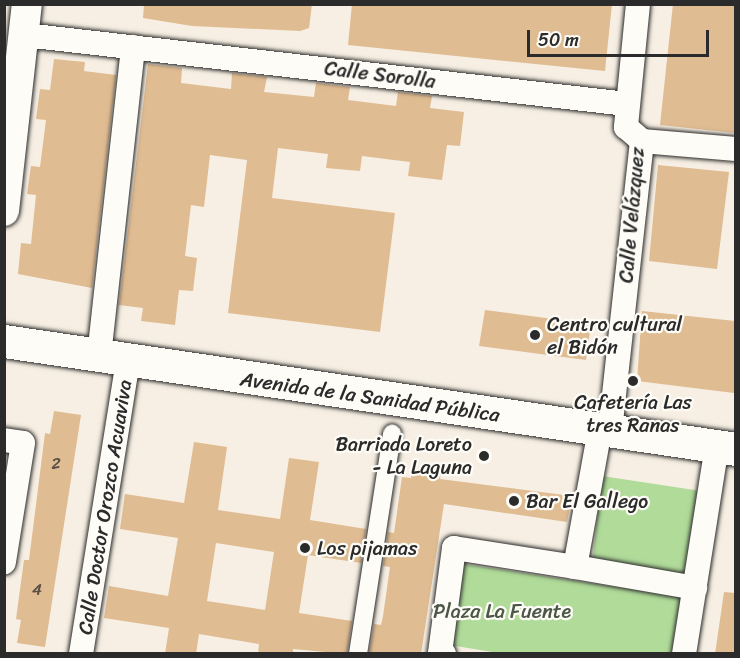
<!DOCTYPE html>
<html>
<head>
<meta charset="utf-8">
<style>
  body { margin:0 }
  #map { position:relative; width:740px; height:658px; overflow:hidden; background:#f7efe3; font-family:Sriracha,sans-serif }
  div>[style] { position:absolute }
  .green>* { inset:0; background:#b0db99 }
  .building>* { inset:0; background:#e0bc92 }
  .roads { filter:drop-shadow(0 0 2px #2b2b2b) drop-shadow(0 0 2px #2b2b2b) }
  .pedestrian>* { height:18px; margin:-9px; padding:0 9px; transform-origin:9px; border-radius:9px; background:#fdfcf7 }
  .minor>* { height:24px; margin:-12px; padding:0 12px; transform-origin:12px; border-radius:12px; background:#fdfcf7 }
  .tertiary>* { height:30px; margin:-15px; padding:0 15px; transform-origin:15px; border-radius:15px; background:#fdfcf7 }
  .secondary>* { height:33px; margin:-16.5px; padding:0 16.5px; transform-origin:16.5px; border-radius:16.5px; background:#fdfcf7 }
  .dots>* { width:16px; height:16px; translate:-50% -50%; box-sizing:border-box; border:3px solid #fdfcf7; border-radius:50% }
  span { translate:-50% -50%; white-space:nowrap; text-align:center; line-height:1.15; -webkit-text-stroke:4.5px #fdfcf7; paint-order:stroke }
  .number-label { font-size:16px; color:#584f45 }
  .number-label span { -webkit-text-stroke-width:0 }
  .street-label { font-size:20px; color:#2b2b2b }
  .poi-label { font-size:20px; color:#2b2b2b }
  .left { translate:0 -50%; text-align:left }
  .right { translate:-100% -50%; text-align:right }
  .park-label { font-size:20px; color:#4c5746 }
  .frame { position:absolute; inset:0; border:6px solid #2b2b2b; pointer-events:none }
  .scale { position:absolute; left:527px; top:30px; width:182px; height:27px; box-sizing:border-box; border:3px solid #2b2b2b; border-top:0; padding-left:8px; font-size:18px; line-height:21px; white-space:nowrap; color:#2b2b2b; -webkit-text-stroke:4px #fdfcf7; paint-order:stroke }
</style>
</head>
<body>
<div id="map">
  <div class="green">
    <div style="clip-path:polygon(602px 476px,701px 491px,689px 577px,592px 565px)"></div>
    <div style="clip-path:polygon(463px 564px,682px 597px,673px 653px,504px 654px,450px 645px)"></div>
  </div>
  <div class="building">
    <div style="clip-path:polygon(144px 4px,312px 4px,309px 28px,300px 31px,192px 26px,143px 18px)"></div>
    <div style="clip-path:polygon(352px 4px,612px 4px,605px 71px,348px 45px)"></div>
    <div style="clip-path:polygon(673px 4px,735px 4px,735px 133px,660px 125px)"></div>
    <div style="clip-path:polygon(54px 59px,85px 62px,84px 71px,116px 75px,92px 288px,18px 274px,21px 243px,31px 244px,36px 195px,27px 194px,31px 166px,40px 167px,46px 120px,36px 119px,40px 89px,50px 90px)"></div>
    <div style="clip-path:polygon(148px 64px,182px 68px,181px 83px,231px 89px,232px 73px,267px 77px,264px 92px,314px 97px,316px 83px,350px 87px,348px 100px,396px 106px,398px 92px,432px 96px,430px 108px,464px 112px,460px 146px,447px 145px,442px 180px,408px 176px,410px 162px,362px 156px,360px 171px,326px 168px,328px 154px,278px 148px,272px 198px,395px 213px,380px 332px,228px 313px,247px 160px,210px 155px,204px 207px,191px 205px,185px 256px,197px 258px,193px 291px,179px 290px,175px 325px,141px 321px,143px 308px,119px 305px)"></div>
    <div style="clip-path:polygon(658px 165px,729px 172px,717px 269px,649px 261px)"></div>
    <div style="clip-path:polygon(485px 310px,591px 324px,586px 360px,479px 346px)"></div>
    <div style="clip-path:polygon(642px 311px,735px 321px,734px 393px,637px 381px)"></div>
    <div style="clip-path:polygon(54px 411px,81px 415px,45px 647px,17px 643px,21px 620px,16px 619px,24px 560px,29px 560px,45px 433px,50px 434px)"></div>
    <div style="clip-path:polygon(evenodd,194px 442px,227px 447px,218px 510px,280px 519px,289px 458px,319px 462px,310px 520px,366px 529px,361px 563px,308px 555px,299px 613px,352px 621px,347px 654px,293px 649px,293px 654px,258px 654px,259px 644px,199px 634px,196px 654px,165px 654px,169px 628px,104px 618px,109px 586px,168px 596px,178px 538px,120px 529px,125px 494px,184px 503px,194px 442px,216px 543px,274px 552px,265px 610px,207px 601px,216px 543px)"></div>
    <div style="clip-path:polygon(412px 467px,441px 471px,440px 479px,572px 496px,567px 522px,444px 504px,421px 654px,369px 654px,374px 624px,381px 625px,383px 616px,390px 567px,383px 566px,388px 532px,394px 533px,402px 477px,411px 478px)"></div>
    <div style="clip-path:polygon(724px 592px,735px 593px,735px 654px,715px 654px)"></div>
  </div>
  <div class="roads">
    <div class="pedestrian">
      <div style="left:358px;top:654px;width:223px;rotate:-81.2deg"></div>
    </div>
    <div class="minor">
      <div style="left:638px;top:4px;width:124px;rotate:95.6deg"></div>
      <div style="left:626px;top:127px;width:21px;rotate:41deg"></div>
      <div style="left:25px;top:35px;width:606px;rotate:6.54deg"></div>
      <div style="left:642px;top:141px;width:94px;rotate:4.9deg"></div>
      <div style="left:99px;top:356px;width:311px;rotate:-83.7deg"></div>
      <div style="left:610px;top:431px;width:292px;rotate:-83.7deg"></div>
      <div style="left:4px;top:440px;width:19px;rotate:9deg"></div>
      <div style="left:23px;top:443px;width:121px;rotate:99.1deg"></div>
      <div style="left:575px;top:567px;width:122px;rotate:9.9deg"></div>
      <div style="left:81px;top:654px;width:298px;rotate:-80.9deg"></div>
      <div style="left:444px;top:654px;width:4px;rotate:-166deg"></div>
      <div style="left:440px;top:653px;width:106px;rotate:-82.4deg"></div>
      <div style="left:454px;top:548px;width:122px;rotate:8.9deg"></div>
      <div style="left:575px;top:567px;width:140px;rotate:-79.7deg"></div>
      <div style="left:684px;top:654px;width:211px;rotate:-81deg"></div>
    </div>
    <div class="tertiary">
      <div style="left:4px;top:211px;width:208px;rotate:-83.7deg"></div>
    </div>
    <div class="secondary">
      <div style="left:4px;top:341px;width:740px;rotate:8.39deg"></div>
    </div>
  </div>
  <div class="dots">
    <div style="left:535px;top:335px;background:#2b2b2b"></div>
    <div style="left:633px;top:381px;background:#2b2b2b"></div>
    <div style="left:484px;top:456px;background:#2b2b2b"></div>
    <div style="left:514px;top:501px;background:#2b2b2b"></div>
    <div style="left:305px;top:548px;background:#2b2b2b"></div>
  </div>
  <div class="number-label">
    <span style="left:56px;top:464px">2</span>
    <span style="left:37px;top:590px">4</span>
  </div>
  <div class="street-label">
    <span style="left:380px;top:75px;rotate:7deg">Calle Sorolla</span>
    <span style="left:632px;top:215px;rotate:-85deg">Calle Velázquez</span>
    <span style="left:370px;top:397px;rotate:8deg">Avenida de la Sanidad Pública</span>
    <span style="left:105px;top:507px;rotate:-81deg">Calle Doctor Orozco Acuaviva</span>
  </div>
  <div class="poi-label">
    <span class="left" style="left:547px;top:336px">Centro cultural<br>el Bidón</span>
    <span style="left:633px;top:414px">Cafetería Las<br>tres Ranas</span>
    <span class="right" style="left:472px;top:456px">Barriada Loreto<br>- La Laguna</span>
    <span class="left" style="left:526px;top:501px">Bar El Gallego</span>
    <span class="left" style="left:317px;top:548px">Los pijamas</span>
  </div>
  <div class="park-label">
    <span style="left:502px;top:611px">Plaza La Fuente</span>
  </div>
  <div class="frame"></div>
  <div class="scale">50 m</div>
</div>
</body>
</html>
